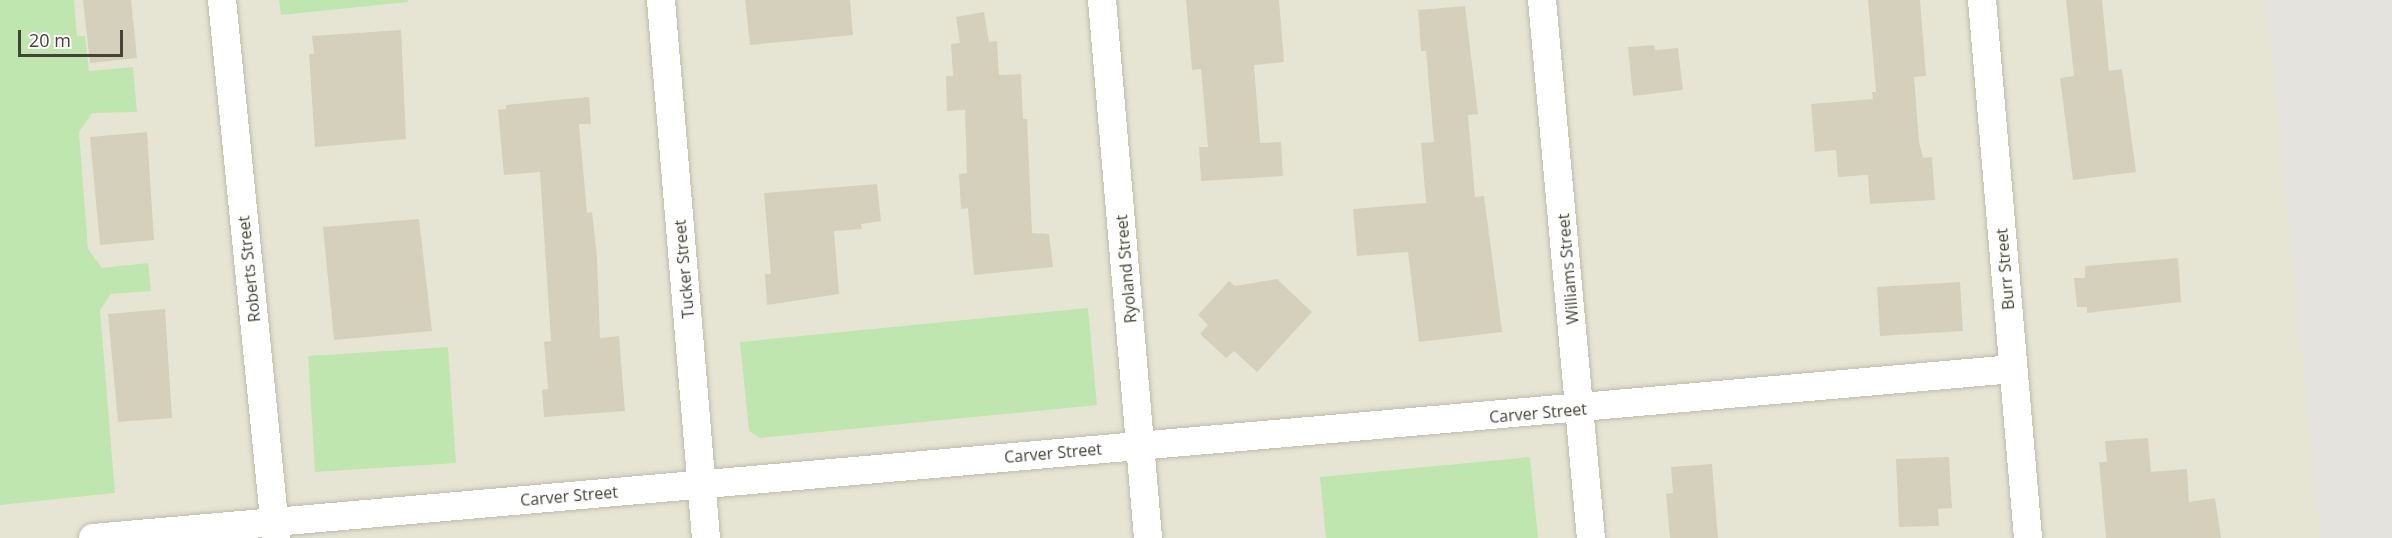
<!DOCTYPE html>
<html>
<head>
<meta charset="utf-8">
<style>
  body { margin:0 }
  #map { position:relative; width:2392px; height:538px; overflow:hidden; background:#f3f2e6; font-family:"Open Sans",sans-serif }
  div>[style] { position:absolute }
  .residential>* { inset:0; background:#e6e5d4 }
  .green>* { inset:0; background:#c0e6b0 }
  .parking>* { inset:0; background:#e4e3de }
  .building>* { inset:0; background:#d4d0bc }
  .roads { filter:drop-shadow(0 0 2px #bebca9) drop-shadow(0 0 2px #bebca9) }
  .minor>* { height:28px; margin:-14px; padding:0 14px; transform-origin:14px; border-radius:14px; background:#fff }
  span { translate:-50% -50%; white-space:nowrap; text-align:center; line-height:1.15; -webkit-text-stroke:6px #fff; paint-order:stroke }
  .street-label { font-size:16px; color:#454336 }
  .scale { position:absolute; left:18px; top:30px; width:105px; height:27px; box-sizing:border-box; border:3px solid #454336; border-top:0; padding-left:8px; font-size:18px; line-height:21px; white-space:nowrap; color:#454336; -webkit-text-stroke:4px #fff; paint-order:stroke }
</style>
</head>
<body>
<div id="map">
  <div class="residential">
    <div style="clip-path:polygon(0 0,2392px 0,2392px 538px,0 538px)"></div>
  </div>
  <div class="green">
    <div style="clip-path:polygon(0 0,74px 0,77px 36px,85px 36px,89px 71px,133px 67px,137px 112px,92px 113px,79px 132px,88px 249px,102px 268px,148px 263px,151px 291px,111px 294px,100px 310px,115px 493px,0 505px)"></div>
    <div style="clip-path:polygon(279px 0,408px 0,408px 2px,281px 15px)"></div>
    <div style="clip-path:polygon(1088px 308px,1097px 405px,760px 438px,749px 431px,740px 342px)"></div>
    <div style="clip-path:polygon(448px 347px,456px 463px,315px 472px,308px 356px)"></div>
    <div style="clip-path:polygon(1530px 457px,1538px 538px,1326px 538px,1320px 477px)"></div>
  </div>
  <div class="parking">
    <div style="clip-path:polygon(2267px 0,2392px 0,2392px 538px,2321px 538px)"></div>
  </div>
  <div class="building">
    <div style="clip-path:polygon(83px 0,131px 0,137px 58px,90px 63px)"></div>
    <div style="clip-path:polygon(745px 0,850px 0,853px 35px,750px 45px)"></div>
    <div style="clip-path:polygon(1186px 0,1279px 0,1284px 62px,1254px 65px,1260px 143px,1281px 142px,1283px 176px,1201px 181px,1199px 147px,1208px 147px,1201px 69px,1192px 70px)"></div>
    <div style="clip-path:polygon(1868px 0,1920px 0,1926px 76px,1914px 77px,1919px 142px,1923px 158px,1932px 157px,1935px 200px,1870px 204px,1868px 175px,1838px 177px,1836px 150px,1815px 152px,1811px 104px,1873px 99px,1872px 92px,1876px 92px)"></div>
    <div style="clip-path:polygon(2066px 0,2102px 0,2109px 71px,2122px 69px,2136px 172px,2073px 180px,2060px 78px,2074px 76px)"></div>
    <div style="clip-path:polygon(1465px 6px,1478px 114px,1468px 115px,1475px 197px,1484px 196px,1502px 332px,1419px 342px,1408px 252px,1357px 256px,1353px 209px,1426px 203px,1421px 143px,1434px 142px,1426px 51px,1421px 51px,1418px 10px)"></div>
    <div style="clip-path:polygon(984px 12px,989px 42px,997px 41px,999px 75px,1021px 74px,1023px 119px,1027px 119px,1032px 233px,1049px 234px,1053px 267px,974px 275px,968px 208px,961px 209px,959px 174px,967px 173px,965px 110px,947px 111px,946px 76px,953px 76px,951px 44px,960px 43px,956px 17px)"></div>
    <div style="clip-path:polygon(401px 30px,406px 139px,315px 147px,309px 54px,314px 54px,312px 36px)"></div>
    <div style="clip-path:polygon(1654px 45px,1655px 50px,1678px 48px,1683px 90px,1633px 96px,1628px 47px)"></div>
    <div style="clip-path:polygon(589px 97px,591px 124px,579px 124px,587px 213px,592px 212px,597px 256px,600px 338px,619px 336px,625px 411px,544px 417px,542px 390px,548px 389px,544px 342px,551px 341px,540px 172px,504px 175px,498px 110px,506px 109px,506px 105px)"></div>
    <div style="clip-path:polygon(147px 132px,154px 240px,100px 245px,90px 137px)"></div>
    <div style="clip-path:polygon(877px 184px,881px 221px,861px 224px,862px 229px,834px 231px,839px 294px,767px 305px,765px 274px,771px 274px,764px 193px)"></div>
    <div style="clip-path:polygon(419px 219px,432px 331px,334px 340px,323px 227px)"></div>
    <div style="clip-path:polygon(2178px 258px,2181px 302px,2087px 313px,2087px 307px,2077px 307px,2074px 278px,2085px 278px,2085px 266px)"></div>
    <div style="clip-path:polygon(1277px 279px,1312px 312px,1257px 372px,1234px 351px,1226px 358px,1200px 334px,1208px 325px,1198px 315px,1229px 281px,1235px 286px)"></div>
    <div style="clip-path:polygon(1960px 282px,1963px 331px,1880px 336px,1877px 287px)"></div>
    <div style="clip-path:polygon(165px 309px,172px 418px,118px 422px,108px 314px)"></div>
    <div style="clip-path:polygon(2148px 438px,2151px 472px,2187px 469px,2189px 502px,2215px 498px,2221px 538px,2106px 538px,2099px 462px,2107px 462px,2105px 441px)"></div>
    <div style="clip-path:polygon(1949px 457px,1952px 508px,1938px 509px,1939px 526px,1899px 527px,1896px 459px)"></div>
    <div style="clip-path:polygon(1712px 464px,1718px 538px,1670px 538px,1666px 494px,1673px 493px,1671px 467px)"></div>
  </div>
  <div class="roads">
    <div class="minor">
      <div style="left:222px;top:0;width:541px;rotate:84.27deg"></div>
      <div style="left:661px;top:0;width:540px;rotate:85.22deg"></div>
      <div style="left:1102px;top:0;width:540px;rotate:85.11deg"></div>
      <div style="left:1542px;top:0;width:540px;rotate:84.8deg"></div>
      <div style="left:1982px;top:0;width:540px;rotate:85.11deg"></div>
      <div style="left:93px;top:538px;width:1928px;rotate:-5.03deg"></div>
    </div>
  </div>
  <div class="street-label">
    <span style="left:249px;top:269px;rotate:-96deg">Roberts Street</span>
    <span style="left:684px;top:269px;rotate:-95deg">Tucker Street</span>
    <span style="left:1126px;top:269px;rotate:-95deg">Ryoland Street</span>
    <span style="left:1568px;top:269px;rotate:-95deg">Williams Street</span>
    <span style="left:2005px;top:269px;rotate:-95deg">Burr Street</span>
    <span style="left:1538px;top:413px;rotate:-5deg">Carver Street</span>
    <span style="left:1053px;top:453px;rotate:-5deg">Carver Street</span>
    <span style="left:569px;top:496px;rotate:-5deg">Carver Street</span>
  </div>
  <div class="scale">20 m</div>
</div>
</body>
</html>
